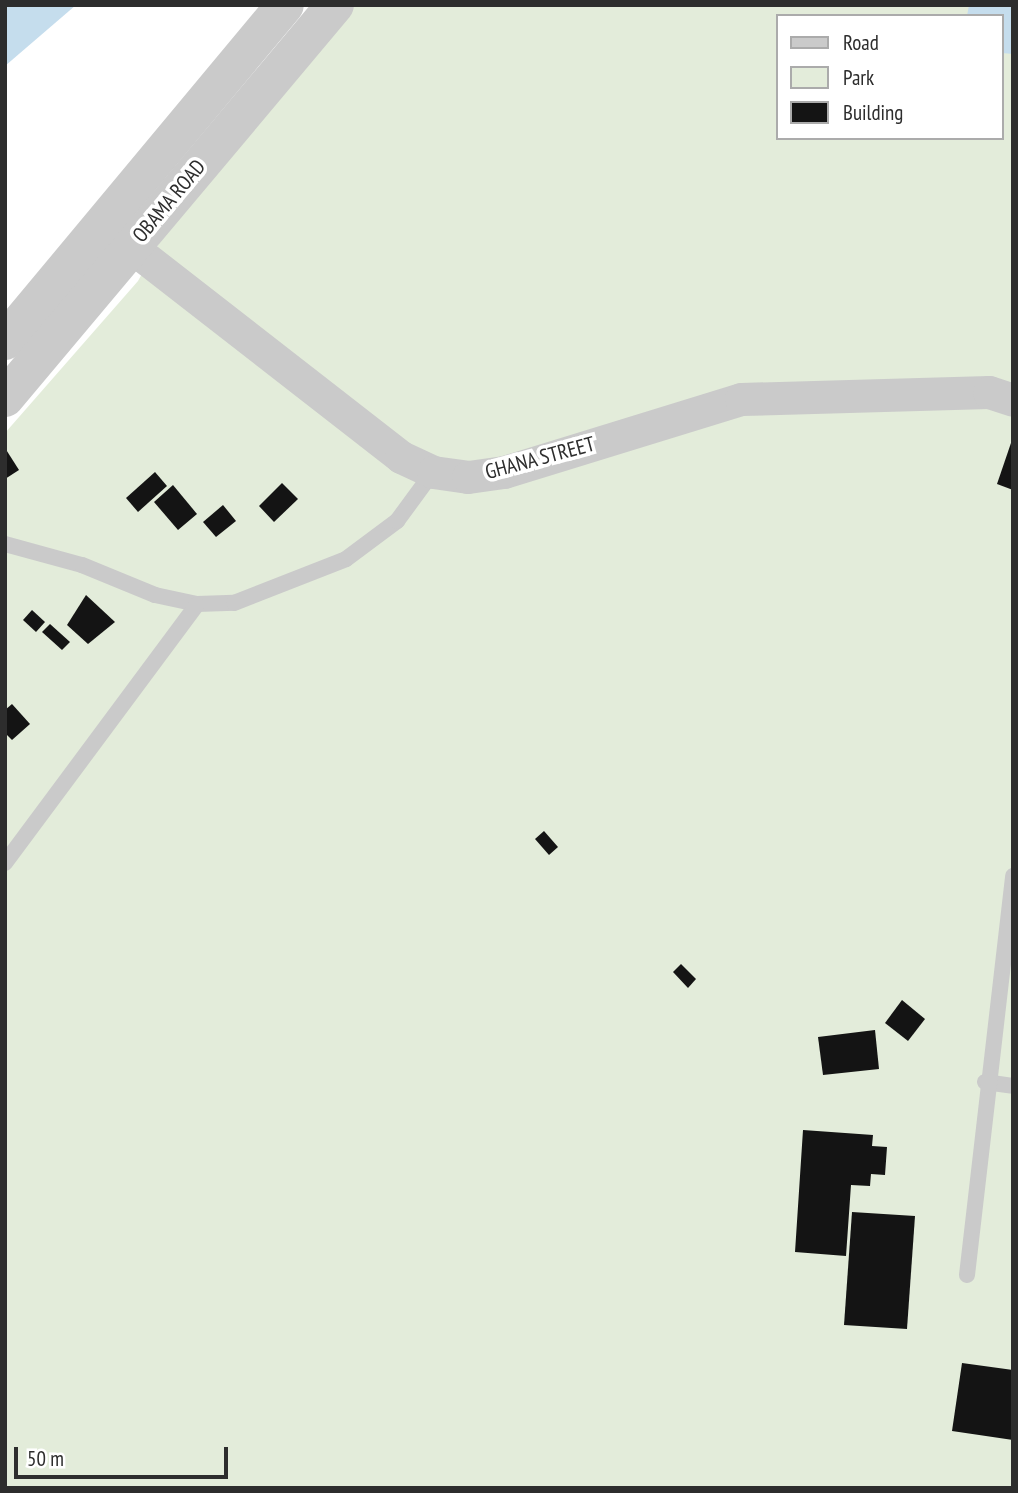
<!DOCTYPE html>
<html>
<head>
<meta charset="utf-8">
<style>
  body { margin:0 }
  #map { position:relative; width:1018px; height:1493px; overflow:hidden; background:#fff; font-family:"PT Sans Narrow",sans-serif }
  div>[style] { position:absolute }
  .green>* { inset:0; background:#e3ecda }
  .water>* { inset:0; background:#c5dded }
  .building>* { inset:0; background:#141414 }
  .service>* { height:16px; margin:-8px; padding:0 8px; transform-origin:8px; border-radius:8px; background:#cacaca }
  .minor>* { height:33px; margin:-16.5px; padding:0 16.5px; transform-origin:16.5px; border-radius:16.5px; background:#cacaca }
  .tertiary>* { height:38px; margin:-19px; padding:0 19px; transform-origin:19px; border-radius:19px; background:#cacaca }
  span { translate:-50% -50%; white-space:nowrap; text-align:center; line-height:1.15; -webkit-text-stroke:7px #fff; paint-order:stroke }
  .street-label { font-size:21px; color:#2d2d2d }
  .frame { position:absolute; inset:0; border:7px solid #2d2d2d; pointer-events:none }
  .legend { position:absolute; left:776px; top:14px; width:228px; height:126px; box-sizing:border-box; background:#fff; border:2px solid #ababab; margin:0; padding:9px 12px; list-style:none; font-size:21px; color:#2d2d2d }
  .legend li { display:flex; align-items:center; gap:14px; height:35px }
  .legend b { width:35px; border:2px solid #ababab }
  .scale { position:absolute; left:14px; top:1447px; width:214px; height:32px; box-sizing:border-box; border:4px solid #2d2d2d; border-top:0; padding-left:9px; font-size:21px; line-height:24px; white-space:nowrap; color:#2d2d2d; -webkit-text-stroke:5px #fff; paint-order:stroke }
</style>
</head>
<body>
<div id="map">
  <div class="green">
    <div style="clip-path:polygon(evenodd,330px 5px,1013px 5px,1013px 1488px,5px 1488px,5px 433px,138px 281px,195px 179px,330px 5px,778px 16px,1002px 16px,1002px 138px,778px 138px,778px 16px)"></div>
  </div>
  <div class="water">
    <div style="clip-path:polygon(5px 5px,76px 5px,5px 66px)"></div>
    <div style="clip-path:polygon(969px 5px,1013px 5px,1013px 54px,1002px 53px,1002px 16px,967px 16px)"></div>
  </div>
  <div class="building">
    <div style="clip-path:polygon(1012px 440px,1013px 440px,1013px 490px,997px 484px)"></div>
    <div style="clip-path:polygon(5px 448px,19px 470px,5px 479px)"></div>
    <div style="clip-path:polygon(155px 472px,167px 486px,138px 512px,126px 498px)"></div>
    <div style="clip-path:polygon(282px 483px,298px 499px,274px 522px,259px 506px)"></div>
    <div style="clip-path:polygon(173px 485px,197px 514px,178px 530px,154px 502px)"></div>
    <div style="clip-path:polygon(223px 505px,236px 521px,216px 537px,203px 522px)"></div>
    <div style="clip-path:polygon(86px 595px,115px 622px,88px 644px,67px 625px)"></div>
    <div style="clip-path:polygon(32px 610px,45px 622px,36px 632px,23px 620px)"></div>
    <div style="clip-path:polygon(50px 624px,70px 642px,62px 650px,42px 632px)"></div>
    <div style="clip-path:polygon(12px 704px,30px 724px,12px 740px,5px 733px,5px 710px)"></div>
    <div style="clip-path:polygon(544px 831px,558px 847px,549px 855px,535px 839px)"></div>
    <div style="clip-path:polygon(681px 964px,696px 979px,688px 988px,673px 972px)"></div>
    <div style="clip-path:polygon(902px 1000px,925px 1019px,908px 1041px,885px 1023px)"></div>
    <div style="clip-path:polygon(875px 1030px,879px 1069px,823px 1075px,818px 1037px)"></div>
    <div style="clip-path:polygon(803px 1130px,873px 1135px,872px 1146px,887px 1147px,885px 1175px,871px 1174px,870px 1186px,851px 1185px,846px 1256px,795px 1252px)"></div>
    <div style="clip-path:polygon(852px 1212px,915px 1216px,907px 1329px,844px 1325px)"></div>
    <div style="clip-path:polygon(962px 1363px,1013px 1370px,1013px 1440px,952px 1431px)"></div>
  </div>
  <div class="service">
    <div style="left:5px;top:544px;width:80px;rotate:15.3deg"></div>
    <div style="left:82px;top:565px;width:79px;rotate:22.3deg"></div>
    <div style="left:155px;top:595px;width:43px;rotate:12.1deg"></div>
    <div style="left:197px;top:604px;width:37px;rotate:-2deg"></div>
    <div style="left:234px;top:603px;width:120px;rotate:-21.4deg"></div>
    <div style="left:346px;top:559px;width:64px;rotate:-36.7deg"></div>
    <div style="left:397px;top:521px;width:61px;rotate:-53.7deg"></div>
    <div style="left:5px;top:863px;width:322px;rotate:-53.4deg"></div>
    <div style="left:985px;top:1082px;width:28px;rotate:8deg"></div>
    <div style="left:967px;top:1275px;width:402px;rotate:-83.4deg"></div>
  </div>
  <div class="minor">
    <div style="left:112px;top:232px;width:366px;rotate:37.9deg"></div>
    <div style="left:401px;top:457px;width:35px;rotate:25deg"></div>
    <div style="left:433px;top:472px;width:35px;rotate:8deg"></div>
    <div style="left:468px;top:477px;width:36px;rotate:-8deg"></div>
    <div style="left:504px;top:472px;width:248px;rotate:-17.1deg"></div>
    <div style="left:741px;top:399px;width:248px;rotate:-1.6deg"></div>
    <div style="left:989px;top:392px;width:25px;rotate:18deg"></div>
  </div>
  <div class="tertiary">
    <div style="left:5px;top:341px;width:437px;rotate:-50.2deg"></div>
    <div style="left:5px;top:398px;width:513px;rotate:-49.98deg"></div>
  </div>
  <div class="street-label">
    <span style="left:169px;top:201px;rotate:-50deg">OBAMA ROAD</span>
    <span style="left:540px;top:458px;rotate:-15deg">GHANA STREET</span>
  </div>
  <div class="frame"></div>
  <ul class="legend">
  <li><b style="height:9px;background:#cacaca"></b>Road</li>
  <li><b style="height:19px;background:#e3ecda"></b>Park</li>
  <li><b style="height:19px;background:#141414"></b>Building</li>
  </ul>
  <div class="scale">50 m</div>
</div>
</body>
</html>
